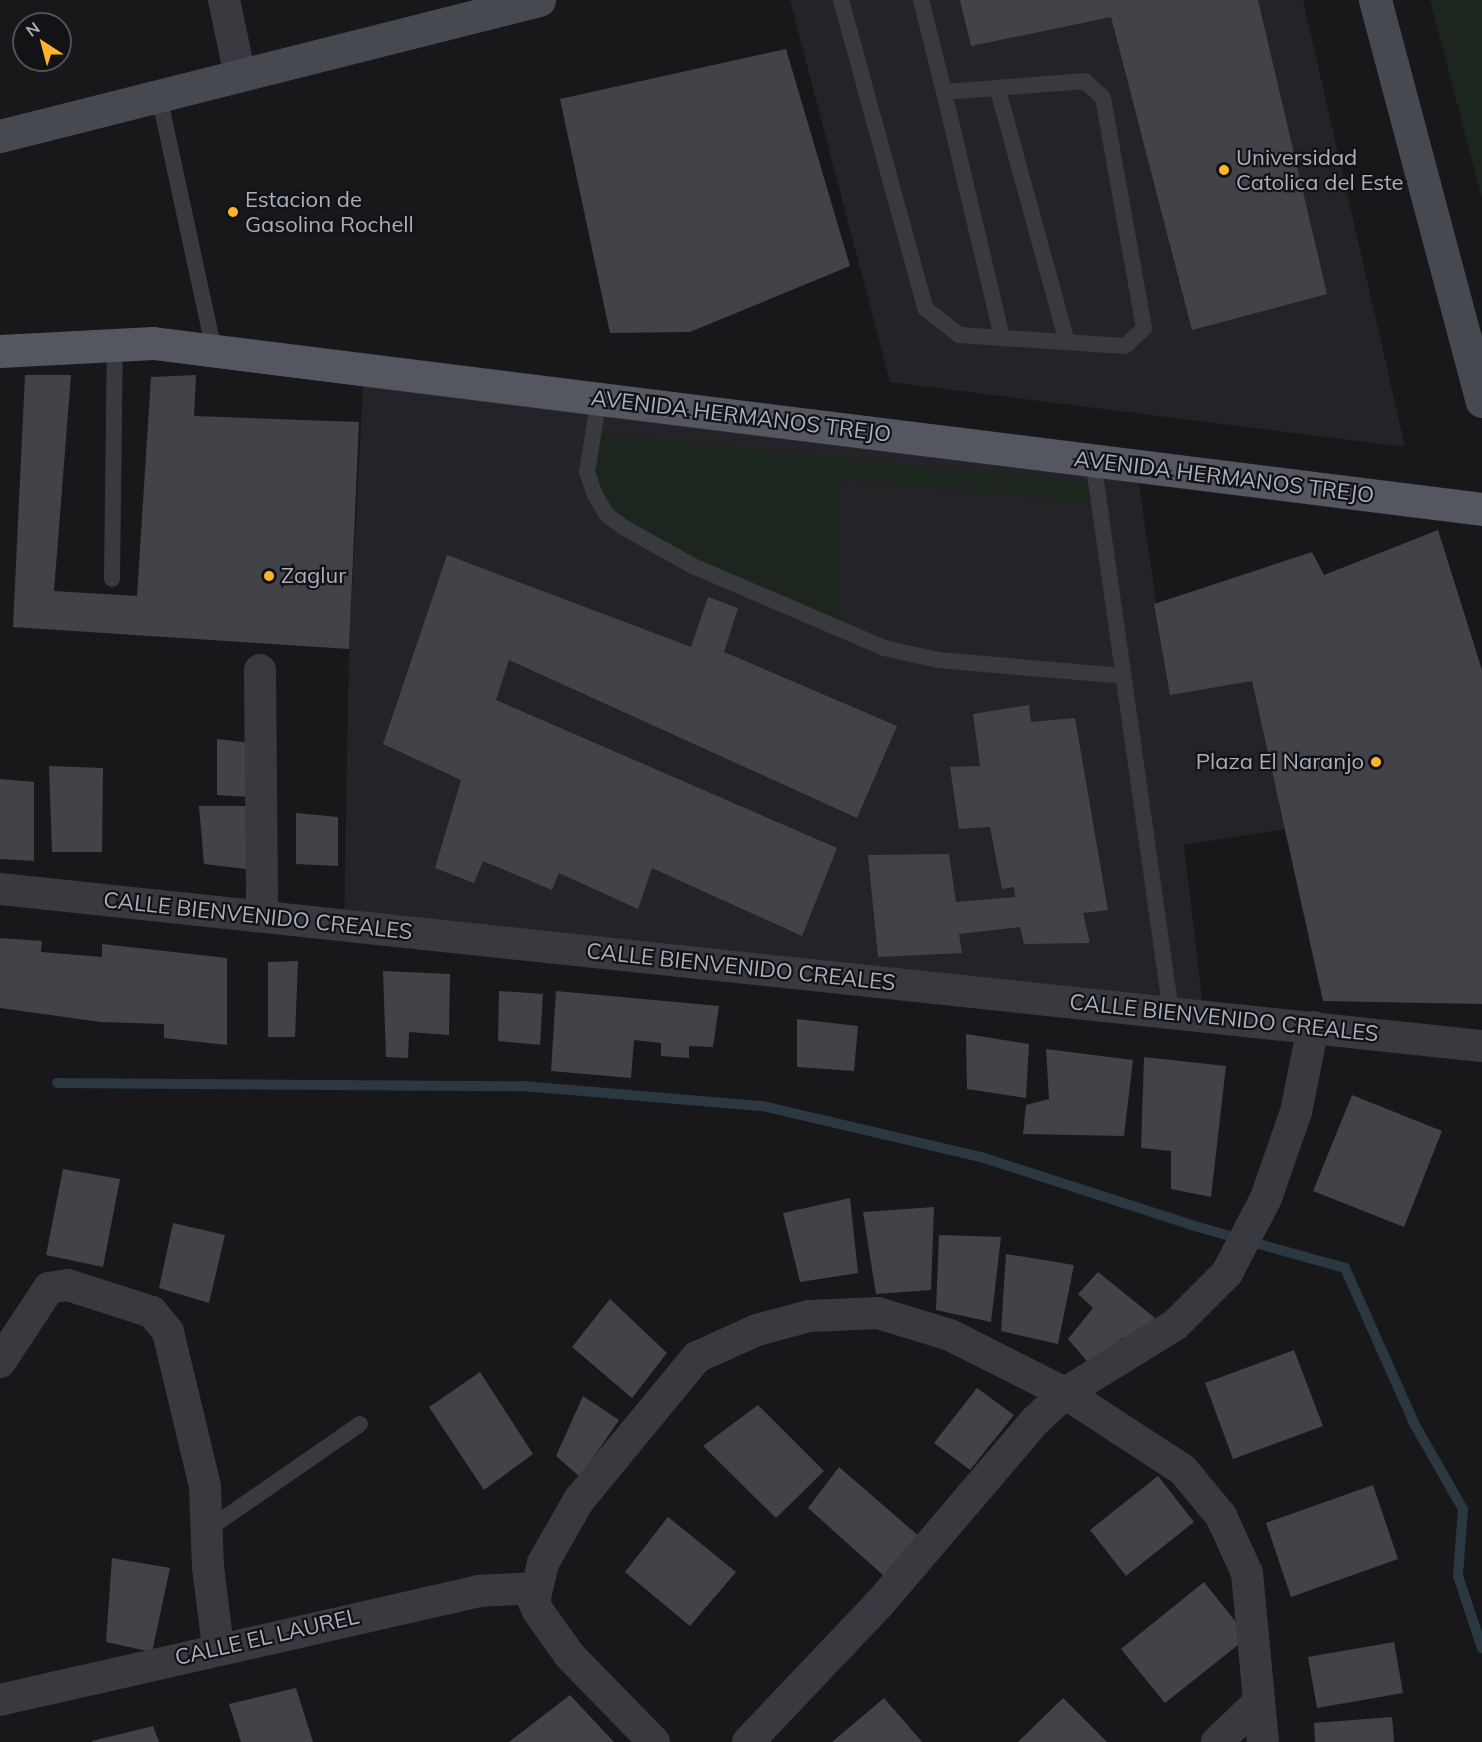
<!DOCTYPE html>
<html>
<head>
<meta charset="utf-8">
<style>
  body { margin:0 }
  #map { position:relative; width:1482px; height:1742px; overflow:hidden; background:#18181a; font-family:Mulish,sans-serif }
  div>[style] { position:absolute }
  .built>* { inset:0; background:#242428 }
  .green>* { inset:0; background:#1d261e }
  .stream>* { height:10px; margin:-5px; padding:0 5px; transform-origin:5px; border-radius:5px; background:#2c3840 }
  .building>* { inset:0; background:#424348 }
  .lane>* { height:16px; margin:-8px; padding:0 8px; transform-origin:8px; border-radius:8px; background:#393a40 }
  .street>* { height:32px; margin:-16px; padding:0 16px; transform-origin:16px; border-radius:16px; background:#393a40 }
  .secondary>* { height:33px; margin:-16.5px; padding:0 16.5px; transform-origin:16.5px; border-radius:16.5px; background:#464950 }
  .primary>* { height:33px; margin:-16.5px; padding:0 16.5px; transform-origin:16.5px; border-radius:16.5px; background:#54575f }
  .dots>* { width:16px; height:16px; translate:-50% -50%; box-sizing:border-box; border:3px solid #131316; border-radius:50% }
  span { translate:-50% -50%; white-space:nowrap; text-align:center; line-height:1.15; -webkit-text-stroke:4.5px #131316; paint-order:stroke }
  .poi-label { font-size:22px; color:#a9afbb }
  .left { translate:0 -50%; text-align:left }
  .right { translate:-100% -50%; text-align:right }
  .street-label { font-size:22px; color:#a9afbb }
  .north { position:absolute; left:12px; top:12px; width:60px; height:60px; box-sizing:border-box; background:#131316; border:2px solid #4f5158; border-radius:50%; rotate:324deg; font-size:16px; font-weight:700; line-height:24px; text-align:center; color:#a9afbb }
  .north::after { content:''; display:block; margin:auto; width:21px; height:27px; background:#ffb32b; clip-path:polygon(50% 0,100% 100%,50% 72%,0 100%) }
</style>
</head>
<body>
<div id="map">
  <div class="built">
    <div style="clip-path:polygon(790px 0,1303px 0,1405px 447px,890px 382px)"></div>
    <div style="clip-path:polygon(364px 369px,1136px 466px,1170px 694px,1252px 681px,1285px 829px,1184px 845px,1204px 1016px,344px 925px,349px 649px)"></div>
  </div>
  <div class="green">
    <div style="clip-path:polygon(1430px 0,1482px 0,1482px 198px)"></div>
    <div style="clip-path:polygon(592px 432px,1096px 483px,1099px 504px,841px 480px,839px 630px,623px 527px,595px 495px)"></div>
  </div>
  <div class="stream">
    <div style="left:57px;top:1083px;width:466px;rotate:0.4deg"></div>
    <div style="left:523px;top:1086px;width:241px;rotate:4.8deg"></div>
    <div style="left:763px;top:1106px;width:224px;rotate:13.2deg"></div>
    <div style="left:981px;top:1157px;width:228px;rotate:17.9deg"></div>
    <div style="left:1198px;top:1227px;width:153px;rotate:15.6deg"></div>
    <div style="left:1345px;top:1268px;width:172px;rotate:66deg"></div>
    <div style="left:1415px;top:1425px;width:97px;rotate:60.3deg"></div>
    <div style="left:1463px;top:1509px;width:67px;rotate:94.3deg"></div>
    <div style="left:1458px;top:1576px;width:76px;rotate:71.6deg"></div>
  </div>
  <div class="building">
    <div style="clip-path:polygon(960px 0,1258px 0,1327px 294px,1192px 330px,1111px 17px,971px 46px)"></div>
    <div style="clip-path:polygon(786px 49px,850px 266px,690px 332px,610px 333px,560px 99px)"></div>
    <div style="clip-path:polygon(25px 375px,71px 375px,54px 591px,137px 596px,151px 377px,196px 375px,194px 416px,359px 422px,349px 649px,13px 627px)"></div>
    <div style="clip-path:polygon(1438px 530px,1482px 670px,1482px 1004px,1323px 1001px,1252px 681px,1170px 695px,1154px 604px,1312px 552px,1324px 575px)"></div>
    <div style="clip-path:polygon(447px 555px,691px 647px,708px 597px,738px 608px,724px 652px,897px 726px,857px 818px,509px 660px,496px 700px,837px 848px,802px 936px,652px 868px,638px 909px,559px 873px,552px 890px,483px 861px,474px 883px,435px 868px,461px 780px,383px 744px)"></div>
    <div style="clip-path:polygon(1029px 705px,1031px 722px,1075px 718px,1108px 910px,1083px 913px,1090px 943px,1024px 944px,1020px 927px,959px 934px,962px 953px,878px 957px,868px 855px,949px 854px,956px 902px,1015px 897px,1014px 887px,1002px 889px,990px 827px,959px 829px,950px 767px,980px 766px,973px 714px)"></div>
    <div style="clip-path:polygon(217px 739px,252px 743px,249px 797px,217px 795px)"></div>
    <div style="clip-path:polygon(49px 766px,103px 768px,102px 852px,52px 852px)"></div>
    <div style="clip-path:polygon(0 779px,34px 782px,34px 861px,0 859px)"></div>
    <div style="clip-path:polygon(199px 806px,247px 806px,246px 869px,204px 864px)"></div>
    <div style="clip-path:polygon(296px 813px,338px 817px,338px 866px,296px 864px)"></div>
    <div style="clip-path:polygon(0 938px,42px 941px,41px 952px,102px 957px,102px 944px,227px 958px,227px 1045px,164px 1038px,164px 1024px,101px 1022px,0 1008px)"></div>
    <div style="clip-path:polygon(298px 961px,295px 1037px,268px 1037px,268px 962px)"></div>
    <div style="clip-path:polygon(383px 971px,450px 974px,449px 1035px,409px 1032px,408px 1058px,386px 1057px)"></div>
    <div style="clip-path:polygon(499px 991px,543px 994px,540px 1045px,498px 1041px)"></div>
    <div style="clip-path:polygon(556px 991px,719px 1006px,713px 1047px,689px 1046px,689px 1058px,661px 1056px,661px 1043px,634px 1040px,631px 1078px,551px 1071px)"></div>
    <div style="clip-path:polygon(797px 1019px,858px 1026px,854px 1071px,797px 1067px)"></div>
    <div style="clip-path:polygon(966px 1034px,1029px 1044px,1026px 1098px,967px 1089px)"></div>
    <div style="clip-path:polygon(1046px 1049px,1133px 1060px,1124px 1136px,1023px 1134px,1026px 1105px,1049px 1099px)"></div>
    <div style="clip-path:polygon(1144px 1057px,1226px 1066px,1211px 1197px,1171px 1189px,1171px 1151px,1141px 1148px)"></div>
    <div style="clip-path:polygon(1352px 1095px,1442px 1131px,1404px 1227px,1313px 1191px)"></div>
    <div style="clip-path:polygon(63px 1169px,120px 1179px,103px 1267px,46px 1255px)"></div>
    <div style="clip-path:polygon(850px 1198px,858px 1273px,800px 1282px,783px 1213px)"></div>
    <div style="clip-path:polygon(934px 1207px,931px 1290px,876px 1294px,863px 1212px)"></div>
    <div style="clip-path:polygon(173px 1223px,225px 1235px,209px 1303px,159px 1288px)"></div>
    <div style="clip-path:polygon(939px 1235px,1001px 1237px,991px 1322px,936px 1310px)"></div>
    <div style="clip-path:polygon(1006px 1254px,1074px 1265px,1058px 1344px,1001px 1331px)"></div>
    <div style="clip-path:polygon(1098px 1272px,1155px 1318px,1131px 1345px,1122px 1338px,1092px 1367px,1068px 1339px,1093px 1308px,1078px 1294px)"></div>
    <div style="clip-path:polygon(610px 1299px,667px 1353px,632px 1398px,572px 1347px)"></div>
    <div style="clip-path:polygon(1294px 1350px,1323px 1426px,1233px 1459px,1205px 1383px)"></div>
    <div style="clip-path:polygon(480px 1372px,533px 1454px,484px 1490px,429px 1407px)"></div>
    <div style="clip-path:polygon(977px 1388px,1014px 1415px,970px 1470px,934px 1443px)"></div>
    <div style="clip-path:polygon(583px 1396px,619px 1420px,580px 1477px,556px 1456px)"></div>
    <div style="clip-path:polygon(758px 1405px,824px 1471px,776px 1518px,703px 1446px)"></div>
    <div style="clip-path:polygon(839px 1467px,921px 1538px,884px 1576px,808px 1508px)"></div>
    <div style="clip-path:polygon(1158px 1476px,1194px 1522px,1126px 1576px,1090px 1530px)"></div>
    <div style="clip-path:polygon(1373px 1485px,1398px 1559px,1291px 1597px,1266px 1523px)"></div>
    <div style="clip-path:polygon(668px 1517px,736px 1572px,690px 1626px,625px 1572px)"></div>
    <div style="clip-path:polygon(112px 1558px,170px 1568px,152px 1652px,106px 1642px)"></div>
    <div style="clip-path:polygon(1204px 1582px,1248px 1637px,1165px 1703px,1121px 1649px)"></div>
    <div style="clip-path:polygon(1394px 1642px,1403px 1693px,1317px 1708px,1308px 1657px)"></div>
    <div style="clip-path:polygon(296px 1688px,313px 1742px,241px 1742px,229px 1704px)"></div>
    <div style="clip-path:polygon(570px 1695px,614px 1742px,509px 1742px)"></div>
    <div style="clip-path:polygon(884px 1698px,922px 1742px,832px 1742px)"></div>
    <div style="clip-path:polygon(1063px 1698px,1107px 1742px,1018px 1742px)"></div>
    <div style="clip-path:polygon(1392px 1717px,1394px 1742px,1315px 1742px,1314px 1723px)"></div>
    <div style="clip-path:polygon(153px 1726px,159px 1742px,92px 1742px,92px 1741px)"></div>
  </div>
  <div class="lane">
    <div style="left:841px;top:0;width:319px;rotate:74.7deg"></div>
    <div style="left:925px;top:308px;width:43px;rotate:38.5deg"></div>
    <div style="left:959px;top:335px;width:166px;rotate:3.8deg"></div>
    <div style="left:1125px;top:346px;width:26px;rotate:-43deg"></div>
    <div style="left:1144px;top:328px;width:234px;rotate:-100.1deg"></div>
    <div style="left:1103px;top:98px;width:25px;rotate:-137deg"></div>
    <div style="left:1085px;top:81px;width:141px;rotate:175.5deg"></div>
    <div style="left:944px;top:92px;width:95px;rotate:-104deg"></div>
    <div style="left:998px;top:90px;width:261px;rotate:74.7deg"></div>
    <div style="left:944px;top:92px;width:253px;rotate:76.7deg"></div>
    <div style="left:159px;top:96px;width:260px;rotate:77.8deg"></div>
    <div style="left:599px;top:398px;width:75px;rotate:99.2deg"></div>
    <div style="left:587px;top:472px;width:24px;rotate:71deg"></div>
    <div style="left:595px;top:495px;width:23px;rotate:59deg"></div>
    <div style="left:607px;top:515px;width:20px;rotate:37deg"></div>
    <div style="left:623px;top:527px;width:80px;rotate:29.1deg"></div>
    <div style="left:693px;top:566px;width:208px;rotate:23.2deg"></div>
    <div style="left:884px;top:648px;width:55px;rotate:12.5deg"></div>
    <div style="left:938px;top:660px;width:186px;rotate:4.9deg"></div>
    <div style="left:1093px;top:460px;width:557px;rotate:81.96deg"></div>
    <div style="left:112px;top:579px;width:235px;rotate:-89.3deg"></div>
    <div style="left:207px;top:1530px;width:186px;rotate:-34.7deg"></div>
  </div>
  <div class="street">
    <div style="left:224px;top:0;width:78px;rotate:78.1deg"></div>
    <div style="left:260px;top:670px;width:247px;rotate:89.5deg"></div>
    <div style="left:0;top:889px;width:1490px;rotate:6.05deg"></div>
    <div style="left:0;top:1362px;width:89px;rotate:-56.5deg"></div>
    <div style="left:49px;top:1288px;width:19px;rotate:-9deg"></div>
    <div style="left:68px;top:1285px;width:88px;rotate:17.8deg"></div>
    <div style="left:152px;top:1312px;width:26px;rotate:51deg"></div>
    <div style="left:168px;top:1332px;width:158px;rotate:76.5deg"></div>
    <div style="left:205px;top:1486px;width:81px;rotate:87.9deg"></div>
    <div style="left:208px;top:1567px;width:81px;rotate:82.9deg"></div>
    <div style="left:0;top:1700px;width:490px;rotate:-12.8deg"></div>
    <div style="left:478px;top:1591px;width:58px;rotate:-3deg"></div>
    <div style="left:654px;top:1742px;width:120px;rotate:-134.3deg"></div>
    <div style="left:570px;top:1656px;width:55px;rotate:-125.4deg"></div>
    <div style="left:538px;top:1611px;width:10px;rotate:-114deg"></div>
    <div style="left:534px;top:1602px;width:40px;rotate:-77deg"></div>
    <div style="left:543px;top:1563px;width:73px;rotate:-60.3deg"></div>
    <div style="left:579px;top:1500px;width:185px;rotate:-50.5deg"></div>
    <div style="left:697px;top:1357px;width:66px;rotate:-24.2deg"></div>
    <div style="left:757px;top:1330px;width:54px;rotate:-15.1deg"></div>
    <div style="left:809px;top:1316px;width:69px;rotate:-2.5deg"></div>
    <div style="left:878px;top:1313px;width:75px;rotate:17deg"></div>
    <div style="left:950px;top:1335px;width:129px;rotate:26.8deg"></div>
    <div style="left:1065px;top:1393px;width:141px;rotate:33.1deg"></div>
    <div style="left:1183px;top:1470px;width:60px;rotate:50.4deg"></div>
    <div style="left:1221px;top:1516px;width:63px;rotate:65.5deg"></div>
    <div style="left:1247px;top:1573px;width:170px;rotate:84.6deg"></div>
    <div style="left:748px;top:1742px;width:192px;rotate:-46.5deg"></div>
    <div style="left:880px;top:1603px;width:238px;rotate:-49.6deg"></div>
    <div style="left:1034px;top:1422px;width:42px;rotate:-43.1deg"></div>
    <div style="left:1065px;top:1393px;width:129px;rotate:-31.7deg"></div>
    <div style="left:1175px;top:1325px;width:74px;rotate:-45deg"></div>
    <div style="left:1227px;top:1273px;width:85px;rotate:-62.5deg"></div>
    <div style="left:1266px;top:1198px;width:91px;rotate:-70.8deg"></div>
    <div style="left:1296px;top:1112px;width:87px;rotate:-78.7deg"></div>
    <div style="left:1217px;top:1742px;width:58px;rotate:-43.6deg"></div>
  </div>
  <div class="secondary">
    <div style="left:1375px;top:0;width:415px;rotate:75.1deg"></div>
    <div style="left:0;top:136px;width:556px;rotate:-14.16deg"></div>
  </div>
  <div class="primary">
    <div style="left:0;top:351px;width:153px;rotate:-3deg"></div>
    <div style="left:153px;top:343px;width:1339px;rotate:7.12deg"></div>
  </div>
  <div class="dots">
    <div style="left:1224px;top:170px;background:#ffb32b"></div>
    <div style="left:233px;top:212px;background:#ffb32b"></div>
    <div style="left:269px;top:576px;background:#ffb32b"></div>
    <div style="left:1376px;top:762px;background:#ffb32b"></div>
  </div>
  <div class="poi-label">
    <span class="left" style="left:1236px;top:170px">Universidad<br>Catolica del Este</span>
    <span class="left" style="left:245px;top:212px">Estacion de<br>Gasolina Rochell</span>
    <span class="left" style="left:281px;top:576px">Zaglur</span>
    <span class="right" style="left:1364px;top:762px">Plaza El Naranjo</span>
  </div>
  <div class="street-label">
    <span style="left:741px;top:416px;rotate:7deg">AVENIDA HERMANOS TREJO</span>
    <span style="left:1224px;top:477px;rotate:7deg">AVENIDA HERMANOS TREJO</span>
    <span style="left:258px;top:916px;rotate:6deg">CALLE BIENVENIDO CREALES</span>
    <span style="left:741px;top:967px;rotate:6deg">CALLE BIENVENIDO CREALES</span>
    <span style="left:1224px;top:1018px;rotate:6deg">CALLE BIENVENIDO CREALES</span>
    <span style="left:267px;top:1637px;rotate:-13deg">CALLE EL LAUREL</span>
  </div>
  <div class="north">N</div>
</div>
</body>
</html>
